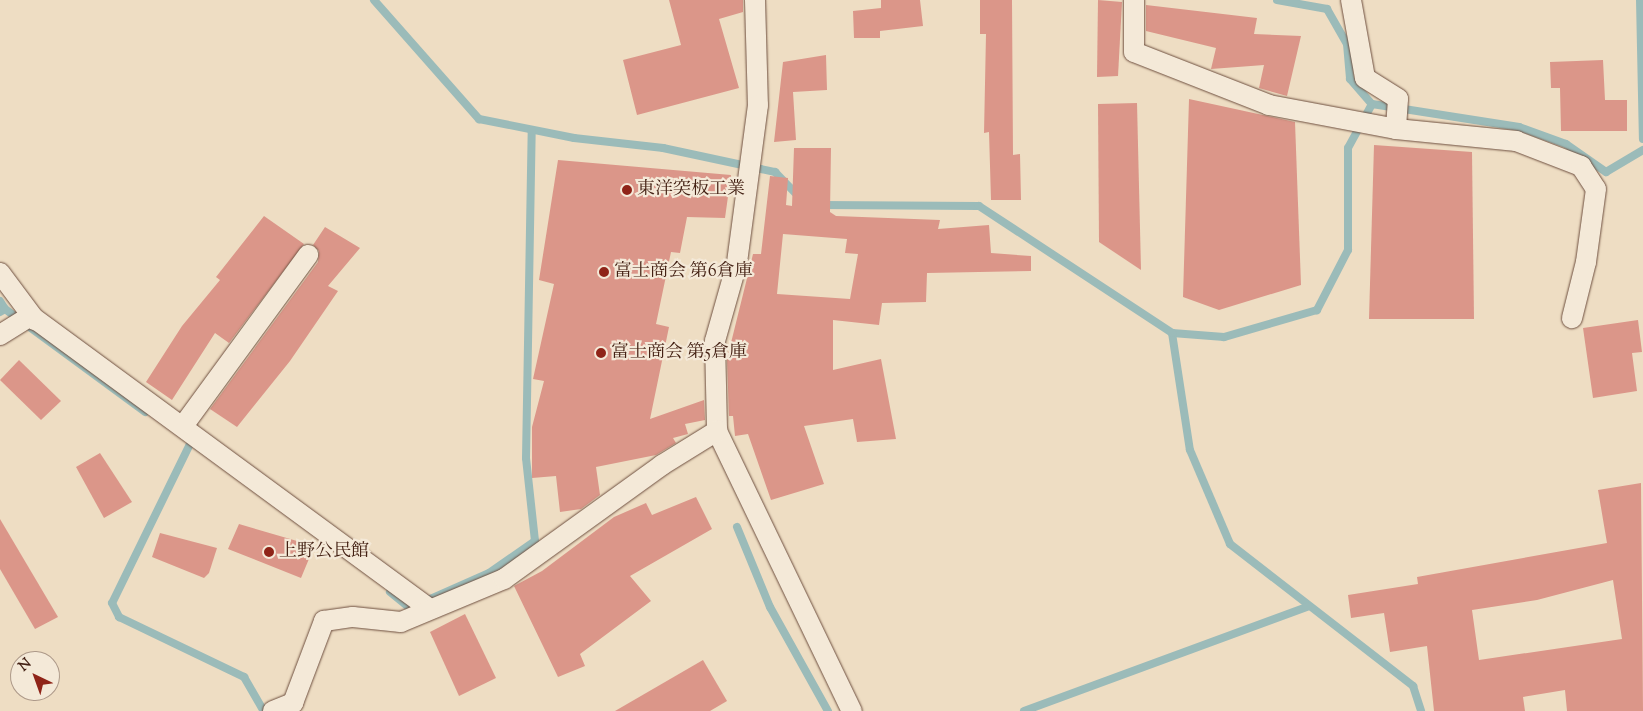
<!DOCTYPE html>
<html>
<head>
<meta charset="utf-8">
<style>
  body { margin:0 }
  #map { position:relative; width:1643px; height:711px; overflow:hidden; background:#eeddc3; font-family:"Sorts Mill Goudy","Noto Serif JP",serif }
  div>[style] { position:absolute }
  .stream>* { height:8px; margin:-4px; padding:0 4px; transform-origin:4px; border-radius:4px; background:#9bbbb9 }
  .building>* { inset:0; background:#db9689 }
  .roads { filter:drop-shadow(0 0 1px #6e4f3f) drop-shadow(0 0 1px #6e4f3f) }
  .street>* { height:20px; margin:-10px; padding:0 10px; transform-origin:10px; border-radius:10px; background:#f4e9d8 }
  .dots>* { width:14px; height:14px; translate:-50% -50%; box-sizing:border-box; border:2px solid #f4e9d8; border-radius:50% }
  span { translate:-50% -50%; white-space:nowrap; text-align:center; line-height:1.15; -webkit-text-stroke:4.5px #f4e9d8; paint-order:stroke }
  .poi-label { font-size:18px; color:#432013 }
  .left { translate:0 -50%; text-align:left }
  .north { position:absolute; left:10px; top:651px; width:50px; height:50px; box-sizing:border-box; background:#f4e9d8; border:1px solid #ad9989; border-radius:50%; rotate:318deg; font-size:14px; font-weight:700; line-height:20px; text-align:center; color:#432013 }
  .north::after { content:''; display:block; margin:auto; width:18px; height:22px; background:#8f2418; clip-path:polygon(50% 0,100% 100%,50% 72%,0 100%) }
</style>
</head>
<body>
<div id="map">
  <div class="stream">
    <div style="left:374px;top:0;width:159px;rotate:48.6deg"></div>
    <div style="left:479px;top:119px;width:97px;rotate:11.3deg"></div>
    <div style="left:574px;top:138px;width:90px;rotate:6.4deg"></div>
    <div style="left:663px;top:148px;width:115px;rotate:12.1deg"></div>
    <div style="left:775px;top:172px;width:33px;rotate:46deg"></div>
    <div style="left:1277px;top:0;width:51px;rotate:10.2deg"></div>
    <div style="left:1327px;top:9px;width:40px;rotate:60.3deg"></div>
    <div style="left:1347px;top:44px;width:35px;rotate:85deg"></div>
    <div style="left:1350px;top:79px;width:33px;rotate:49deg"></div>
    <div style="left:1372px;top:104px;width:149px;rotate:8.9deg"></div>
    <div style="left:1519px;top:127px;width:50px;rotate:19.9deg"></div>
    <div style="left:1566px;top:144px;width:49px;rotate:35deg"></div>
    <div style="left:1606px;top:172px;width:43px;rotate:-30.7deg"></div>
    <div style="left:1640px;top:0;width:139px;rotate:88.8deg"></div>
    <div style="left:1372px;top:104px;width:50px;rotate:118.6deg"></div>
    <div style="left:1348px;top:148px;width:102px;rotate:90deg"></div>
    <div style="left:1348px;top:250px;width:68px;rotate:117.3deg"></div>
    <div style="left:1317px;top:310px;width:97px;rotate:163.8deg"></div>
    <div style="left:1224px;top:337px;width:52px;rotate:-175.6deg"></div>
    <div style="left:1172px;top:333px;width:118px;rotate:81.3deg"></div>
    <div style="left:1190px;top:450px;width:102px;rotate:66.9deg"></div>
    <div style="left:1230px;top:544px;width:232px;rotate:37.8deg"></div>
    <div style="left:1413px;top:686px;width:26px;rotate:72deg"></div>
    <div style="left:821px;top:205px;width:158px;rotate:0.4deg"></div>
    <div style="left:979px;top:206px;width:231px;rotate:33.3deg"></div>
    <div style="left:0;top:301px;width:9px;rotate:58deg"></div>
    <div style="left:5px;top:309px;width:6px;rotate:149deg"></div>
    <div style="left:5px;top:309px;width:174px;rotate:36.3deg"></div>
    <div style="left:190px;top:444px;width:177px;rotate:116.1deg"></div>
    <div style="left:112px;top:603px;width:16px;rotate:63deg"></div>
    <div style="left:119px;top:617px;width:139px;rotate:25.6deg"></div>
    <div style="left:244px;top:677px;width:39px;rotate:60deg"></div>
    <div style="left:737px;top:527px;width:87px;rotate:67.6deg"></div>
    <div style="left:770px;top:607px;width:119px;rotate:60.9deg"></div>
    <div style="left:390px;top:592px;width:26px;rotate:39deg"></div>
    <div style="left:410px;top:608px;width:86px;rotate:-23.9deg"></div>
    <div style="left:489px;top:573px;width:56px;rotate:-34.8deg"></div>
    <div style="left:535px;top:541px;width:83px;rotate:-96.2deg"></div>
    <div style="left:526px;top:458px;width:328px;rotate:-89deg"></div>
    <div style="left:1024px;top:711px;width:302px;rotate:-20.2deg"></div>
  </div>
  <div class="building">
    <div style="clip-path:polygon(669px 0,743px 0,743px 12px,719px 19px,739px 88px,637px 115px,623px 60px,681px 45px)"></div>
    <div style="clip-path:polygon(881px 0,920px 0,923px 26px,880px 31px,880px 38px,854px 38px,853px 11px,881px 8px)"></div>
    <div style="clip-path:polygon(980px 0,1012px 0,1013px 155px,1020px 154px,1021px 200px,991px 200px,989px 132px,984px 133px,986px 34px,980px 34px)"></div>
    <div style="clip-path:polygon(1098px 0,1122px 2px,1118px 76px,1097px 77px)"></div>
    <div style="clip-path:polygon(1146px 5px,1257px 18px,1254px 34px,1301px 36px,1287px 96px,1259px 88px,1264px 65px,1211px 69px,1216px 48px,1146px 31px)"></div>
    <div style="clip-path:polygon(826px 55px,827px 90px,793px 92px,796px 140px,774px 142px,783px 62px)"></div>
    <div style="clip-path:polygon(1603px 60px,1605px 100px,1627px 100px,1627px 131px,1561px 131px,1560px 88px,1551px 88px,1550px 62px)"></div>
    <div style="clip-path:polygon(1189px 99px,1295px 122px,1301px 285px,1219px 310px,1183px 297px)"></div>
    <div style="clip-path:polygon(1137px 103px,1141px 270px,1099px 242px,1098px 104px)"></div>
    <div style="clip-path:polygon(1374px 145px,1472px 152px,1474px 319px,1369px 319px)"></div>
    <div style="clip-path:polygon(evenodd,794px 148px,831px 148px,830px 212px,836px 216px,940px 220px,938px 229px,989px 225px,991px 253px,1031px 256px,1031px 271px,927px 273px,926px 302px,882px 303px,879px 325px,833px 320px,833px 370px,881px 359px,896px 439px,857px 442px,853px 419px,804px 426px,824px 484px,771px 500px,748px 434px,735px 436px,733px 416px,729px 416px,727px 359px,753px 254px,761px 254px,770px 176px,788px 178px,786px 205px,792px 206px,794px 148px,783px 234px,847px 239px,845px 253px,858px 254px,850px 299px,777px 294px,783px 234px)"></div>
    <div style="clip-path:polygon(558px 160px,731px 175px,725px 218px,687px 217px,680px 253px,671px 252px,656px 324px,669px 327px,650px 419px,704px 400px,705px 420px,685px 424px,688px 434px,673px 438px,676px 443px,656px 455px,596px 467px,600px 495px,581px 509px,560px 512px,556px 476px,532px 478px,532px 427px,544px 381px,533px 379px,554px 284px,539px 280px)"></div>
    <div style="clip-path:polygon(264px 216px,304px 244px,229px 343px,215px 333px,172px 400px,146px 382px,182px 326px,220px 280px,216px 277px)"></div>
    <div style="clip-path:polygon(325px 227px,360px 248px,328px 286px,338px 291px,290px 361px,237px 427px,210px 409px,318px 262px,319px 251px,313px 245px)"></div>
    <div style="clip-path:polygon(1638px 320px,1642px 352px,1632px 353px,1637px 391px,1593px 398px,1583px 328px)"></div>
    <div style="clip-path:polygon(19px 360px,61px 401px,41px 420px,0 380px)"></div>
    <div style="clip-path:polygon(100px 453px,132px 502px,104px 518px,76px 467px)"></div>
    <div style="clip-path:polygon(evenodd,1641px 483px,1643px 711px,1567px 711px,1565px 690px,1523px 697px,1525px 711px,1434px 711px,1427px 646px,1390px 652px,1384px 613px,1351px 618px,1348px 595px,1418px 584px,1417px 577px,1607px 543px,1598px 490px,1641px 483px,1613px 580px,1622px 639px,1479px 660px,1472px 610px,1537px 600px,1613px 580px)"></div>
    <div style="clip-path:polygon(696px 497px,712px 529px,630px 576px,651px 601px,580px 654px,585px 666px,558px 677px,514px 586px,542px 571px,614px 517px,646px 503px,652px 515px)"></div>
    <div style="clip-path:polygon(0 519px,58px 617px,35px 629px,0 569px)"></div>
    <div style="clip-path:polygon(239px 524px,297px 541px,295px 548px,311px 554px,301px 578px,228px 549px)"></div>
    <div style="clip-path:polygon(160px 533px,217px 548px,209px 573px,204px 578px,152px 557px)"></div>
    <div style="clip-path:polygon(465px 614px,496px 678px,459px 696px,430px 632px)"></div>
    <div style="clip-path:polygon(703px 660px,727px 701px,710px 711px,615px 711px)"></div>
  </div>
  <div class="roads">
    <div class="street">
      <div style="left:755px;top:0;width:105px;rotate:88.4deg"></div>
      <div style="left:758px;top:105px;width:159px;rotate:97.6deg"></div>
      <div style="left:737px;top:263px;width:81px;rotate:105.8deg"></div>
      <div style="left:715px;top:341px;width:90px;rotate:88.7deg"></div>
      <div style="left:717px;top:431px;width:311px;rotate:64.3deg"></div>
      <div style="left:1134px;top:0;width:52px;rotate:90deg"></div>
      <div style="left:1134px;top:52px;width:145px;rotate:21.4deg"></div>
      <div style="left:1269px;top:105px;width:129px;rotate:10.7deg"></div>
      <div style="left:1351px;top:0;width:79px;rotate:79.8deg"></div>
      <div style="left:1365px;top:78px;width:39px;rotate:32deg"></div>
      <div style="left:1398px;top:99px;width:30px;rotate:94deg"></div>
      <div style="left:1396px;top:129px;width:121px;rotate:5.7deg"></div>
      <div style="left:1516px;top:141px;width:70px;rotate:21deg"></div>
      <div style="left:1581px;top:166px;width:27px;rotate:57deg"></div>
      <div style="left:1596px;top:189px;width:74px;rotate:97.8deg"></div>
      <div style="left:1586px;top:262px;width:58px;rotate:104deg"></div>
      <div style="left:0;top:273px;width:59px;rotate:53.3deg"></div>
      <div style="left:0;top:335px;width:36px;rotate:-32deg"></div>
      <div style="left:31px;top:316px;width:495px;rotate:36.3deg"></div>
      <div style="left:183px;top:426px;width:212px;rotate:-53.8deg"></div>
      <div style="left:273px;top:711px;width:22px;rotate:-22deg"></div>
      <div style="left:293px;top:703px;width:88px;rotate:-69.3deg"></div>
      <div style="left:324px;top:621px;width:29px;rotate:-8deg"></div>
      <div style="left:353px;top:617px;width:48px;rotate:5.9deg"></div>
      <div style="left:401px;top:622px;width:112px;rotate:-22.7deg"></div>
      <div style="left:504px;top:579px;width:195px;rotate:-35.8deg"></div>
      <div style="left:662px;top:465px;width:65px;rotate:-31.7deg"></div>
    </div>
  </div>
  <div class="dots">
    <div style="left:627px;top:190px;background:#8f2418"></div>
    <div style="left:604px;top:272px;background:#8f2418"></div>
    <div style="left:601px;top:353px;background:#8f2418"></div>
    <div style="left:269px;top:552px;background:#8f2418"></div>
  </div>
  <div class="poi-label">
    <span class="left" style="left:637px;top:190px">東洋突板工業</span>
    <span class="left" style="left:614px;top:272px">富士商会 第6倉庫</span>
    <span class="left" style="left:611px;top:353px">富士商会 第5倉庫</span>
    <span class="left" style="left:279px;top:552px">上野公民館</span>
  </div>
  <div class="north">N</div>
</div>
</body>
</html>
